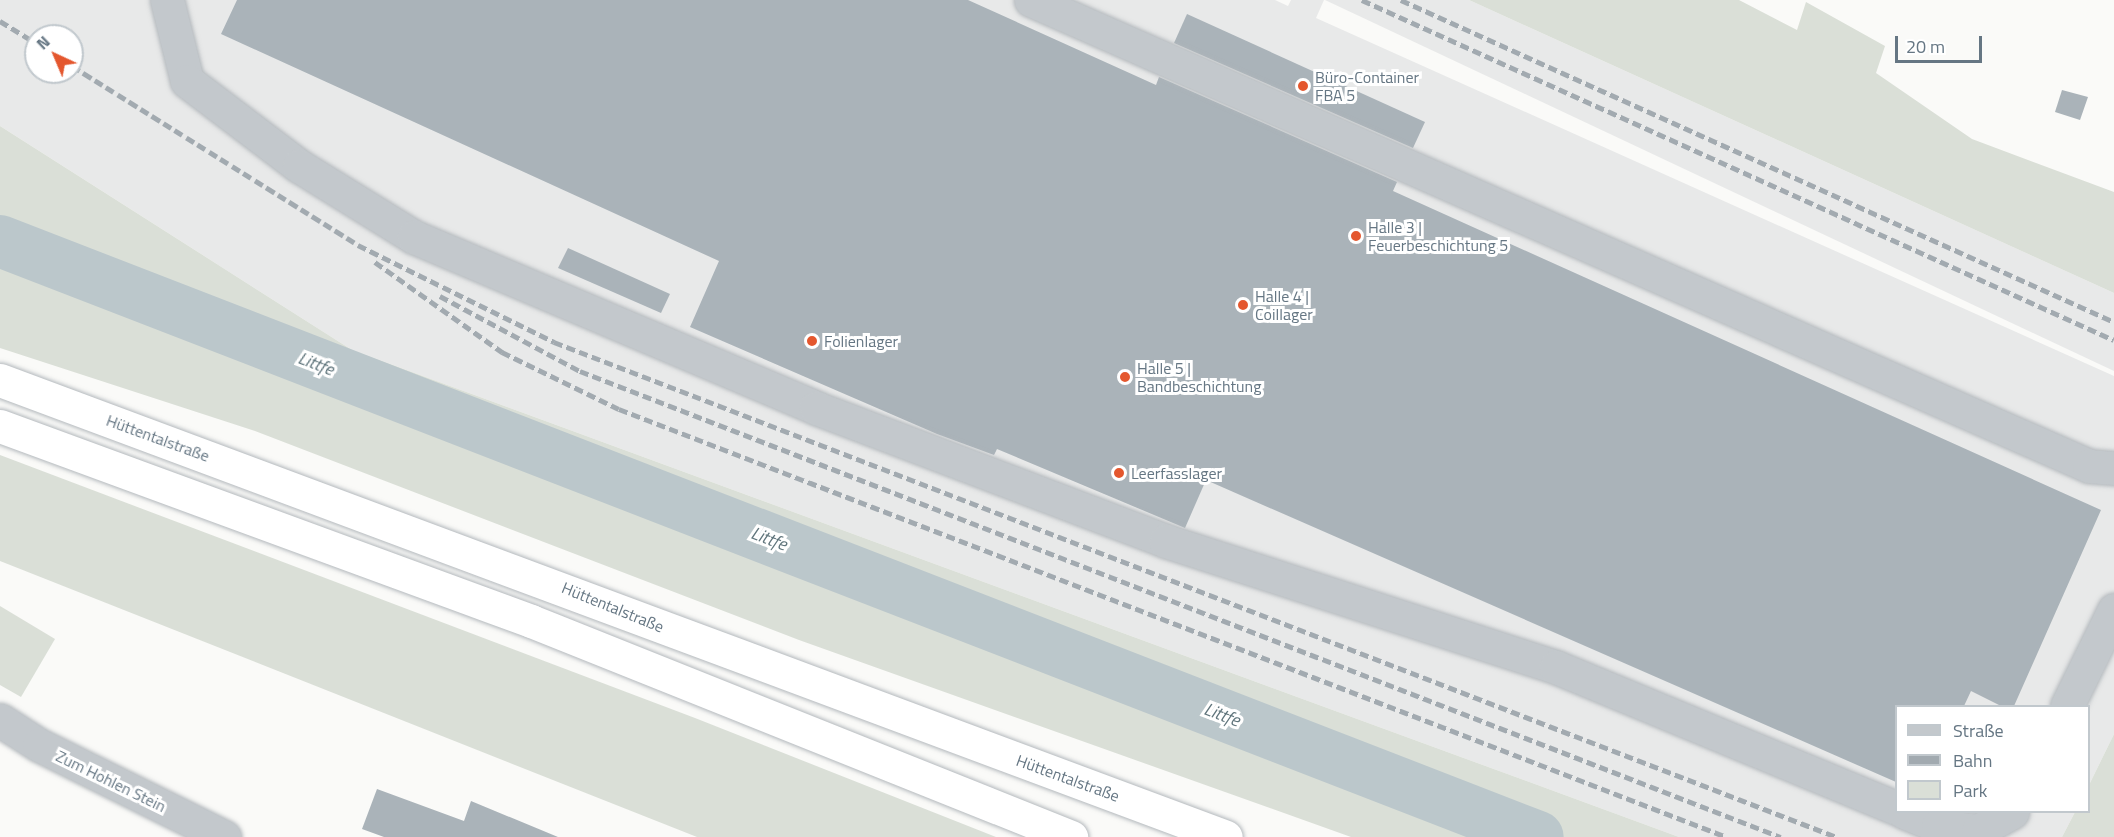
<!DOCTYPE html>
<html>
<head>
<meta charset="utf-8">
<style>
  body { margin:0 }
  #map { position:relative; width:2114px; height:837px; overflow:hidden; background:#fafaf8; font-family:"Titillium Web",sans-serif }
  div>[style] { position:absolute }
  .built>* { inset:0; background:#e8e9e9 }
  .green>* { inset:0; background:#dadfd7 }
  .river>* { height:52px; margin:-26px; padding:0 26px; transform-origin:26px; border-radius:26px; background:#bbc7cb }
  .building>* { inset:0; background:#aab3b9 }
  .roads { filter:drop-shadow(0 0 2px #b4b9bd) drop-shadow(0 0 2px #b4b9bd) }
  .minor>* { height:33px; margin:-16.5px; padding:0 16.5px; transform-origin:16.5px; border-radius:16.5px; background:#c3c8cc }
  .highway>* { height:33px; margin:-16.5px; padding:0 16.5px; transform-origin:16.5px; border-radius:16.5px; background:#fff }
  .rail>* { height:4.5px; margin-top:-2.25px; transform-origin:0; background:repeating-linear-gradient(90deg,#a2aab0 0 9px,transparent 0 13.5px) }
  .dots>* { width:16px; height:16px; translate:-50% -50%; box-sizing:border-box; border:3px solid #fff; border-radius:50% }
  span { translate:-50% -50%; white-space:nowrap; text-align:center; line-height:1.15; -webkit-text-stroke:6px #fff; paint-order:stroke }
  .poi-label { font-size:16px; color:#657683 }
  .left { translate:0 -50%; text-align:left }
  .street-label { font-size:16px; color:#657683 }
  .water-label { font-size:18px; color:#60757c; font-style:italic }
  .legend { position:absolute; left:1895px; top:705px; width:195px; height:108px; box-sizing:border-box; background:#fff; border:2px solid #c1c8cd; margin:0; padding:8px 10px; list-style:none; font-size:18px; color:#657683 }
  .legend li { display:flex; align-items:center; gap:12px; height:30px }
  .legend b { width:30px; border:2px solid #c1c8cd }
  .north { position:absolute; left:24px; top:24px; width:60px; height:60px; box-sizing:border-box; background:#fff; border:2px solid #c1c8cd; border-radius:50%; rotate:316deg; font-size:16px; font-weight:700; line-height:24px; text-align:center; color:#657683 }
  .north::after { content:''; display:block; margin:auto; width:21px; height:27px; background:#e4572e; clip-path:polygon(50% 0,100% 100%,50% 72%,0 100%) }
  .scale { position:absolute; left:1895px; top:36px; width:87px; height:27px; box-sizing:border-box; border:3px solid #657683; border-top:0; padding-left:8px; font-size:18px; line-height:21px; white-space:nowrap; color:#657683; -webkit-text-stroke:4px #fff; paint-order:stroke }
</style>
</head>
<body>
<div id="map">
  <div class="built">
    <div style="clip-path:polygon(evenodd,0 0,1275px 0,1288px 6px,1291px 0,1324px 0,1316px 18px,2114px 376px,2114px 734px,2089px 785px,2088px 706px,1896px 706px,1896px 812px,2075px 812px,2062px 837px,1679px 837px,352px 350px,0 126px,0 0,36px 36px,72px 36px,72px 72px,36px 72px,36px 36px)"></div>
    <div style="clip-path:polygon(1325px 0,1469px 0,2114px 293px,2114px 371px)"></div>
  </div>
  <div class="green">
    <div style="clip-path:polygon(1469px 0,1739px 0,1797px 30px,1806px 2px,1885px 46px,1876px 73px,1972px 139px,2114px 192px,2114px 293px)"></div>
    <div style="clip-path:polygon(0 126px,352px 350px,1679px 837px,1351px 837px,799px 640px,255px 431px,0 348px)"></div>
    <div style="clip-path:polygon(0 455px,695px 718px,996px 837px,697px 837px,0 561px)"></div>
    <div style="clip-path:polygon(0 606px,55px 639px,21px 697px,0 685px)"></div>
    <div style="clip-path:polygon(2114px 734px,2114px 837px,2062px 837px,2075px 812px,2088px 812px,2089px 785px)"></div>
  </div>
  <div class="river">
    <div style="left:0;top:241px;width:1649px;rotate:21.18deg"></div>
  </div>
  <div class="building">
    <div style="clip-path:polygon(237px 0,968px 0,1156px 85px,1159px 77px,1397px 182px,1393px 191px,2101px 510px,2014px 706px,2001px 706px,1971px 691px,1964px 706px,1896px 706px,1896px 782px,1206px 480px,1185px 528px,997px 449px,994px 455px,937px 434px,690px 327px,719px 261px,221px 34px)"></div>
    <div style="clip-path:polygon(1187px 14px,1425px 122px,1413px 148px,1174px 43px)"></div>
    <div style="clip-path:polygon(2062px 90px,2088px 97px,2080px 120px,2055px 112px)"></div>
    <div style="clip-path:polygon(568px 248px,670px 294px,661px 313px,558px 268px)"></div>
    <div style="clip-path:polygon(377px 789px,464px 821px,471px 801px,558px 837px,384px 837px,362px 829px)"></div>
  </div>
  <div class="roads">
    <div class="minor">
      <div style="left:167px;top:0;width:83px;rotate:76.1deg"></div>
      <div style="left:187px;top:81px;width:141px;rotate:37.2deg"></div>
      <div style="left:299px;top:166px;width:135px;rotate:31.7deg"></div>
      <div style="left:414px;top:237px;width:437px;rotate:23deg"></div>
      <div style="left:816px;top:408px;width:374px;rotate:20.8deg"></div>
      <div style="left:1166px;top:541px;width:410px;rotate:17.9deg"></div>
      <div style="left:1556px;top:667px;width:368px;rotate:22.5deg"></div>
      <div style="left:1031px;top:0;width:1156px;rotate:23.77deg"></div>
      <div style="left:2089px;top:466px;width:25px;rotate:5deg"></div>
      <div style="left:2067px;top:706px;width:107px;rotate:-63.9deg"></div>
      <div style="left:0;top:720px;width:46px;rotate:32.7deg"></div>
      <div style="left:39px;top:745px;width:207px;rotate:26.4deg"></div>
      <div style="left:1904px;top:812px;width:37px;rotate:22deg"></div>
      <div style="left:1938px;top:826px;width:40px;rotate:7.1deg"></div>
      <div style="left:1978px;top:831px;width:39px;rotate:-29deg"></div>
    </div>
    <div class="highway">
      <div style="left:0;top:380px;width:1308px;rotate:20.44deg"></div>
      <div style="left:0;top:426px;width:566px;rotate:20.16deg"></div>
      <div style="left:531px;top:621px;width:582px;rotate:21.8deg"></div>
    </div>
  </div>
  <div class="rail">
    <div style="left:1362px;top:0;width:825px;rotate:24.33deg"></div>
    <div style="left:1401px;top:0;width:782px;rotate:24.3deg"></div>
    <div style="left:0;top:21px;width:42px;rotate:31.4deg"></div>
    <div style="left:72px;top:66px;width:337px;rotate:32deg"></div>
    <div style="left:358px;top:245px;width:219px;rotate:26.3deg"></div>
    <div style="left:554px;top:342px;width:1375px;rotate:21.1deg"></div>
    <div style="left:375px;top:262px;width:156px;rotate:35.3deg"></div>
    <div style="left:502px;top:352px;width:130px;rotate:26deg"></div>
    <div style="left:619px;top:409px;width:1188px;rotate:21.12deg"></div>
    <div style="left:440px;top:296px;width:159px;rotate:28.2deg"></div>
    <div style="left:580px;top:371px;width:1288px;rotate:21.21deg"></div>
  </div>
  <div class="dots">
    <div style="left:1303px;top:86px;background:#e4572e"></div>
    <div style="left:1356px;top:236px;background:#e4572e"></div>
    <div style="left:1243px;top:305px;background:#e4572e"></div>
    <div style="left:812px;top:341px;background:#e4572e"></div>
    <div style="left:1125px;top:377px;background:#e4572e"></div>
    <div style="left:1119px;top:473px;background:#e4572e"></div>
  </div>
  <div class="poi-label">
    <span class="left" style="left:1315px;top:86px">Büro-Container<br>FBA 5</span>
    <span class="left" style="left:1368px;top:236px">Halle 3 |<br>Feuerbeschichtung 5</span>
    <span class="left" style="left:1255px;top:305px">Halle 4 |<br>Coillager</span>
    <span class="left" style="left:824px;top:341px">Folienlager</span>
    <span class="left" style="left:1137px;top:377px">Halle 5 |<br>Bandbeschichtung</span>
    <span class="left" style="left:1131px;top:473px">Leerfasslager</span>
  </div>
  <div class="street-label">
    <span style="left:158px;top:438px;rotate:20deg">Hüttentalstraße</span>
    <span style="left:613px;top:607px;rotate:22deg">Hüttentalstraße</span>
    <span style="left:1068px;top:778px;rotate:20deg">Hüttentalstraße</span>
    <span style="left:111px;top:781px;rotate:26deg">Zum Hohlen Stein</span>
  </div>
  <div class="water-label">
    <span style="left:316px;top:364px;rotate:21deg">Littfe</span>
    <span style="left:769px;top:539px;rotate:21deg">Littfe</span>
    <span style="left:1222px;top:715px;rotate:21deg">Littfe</span>
  </div>
  <ul class="legend">
  <li><b style="height:8px;background:#c3c8cc"></b>Straße</li>
  <li><b style="height:8px;background:#a2aab0"></b>Bahn</li>
  <li><b style="height:16px;background:#dadfd7"></b>Park</li>
  </ul>
  <div class="north">N</div>
  <div class="scale">20 m</div>
</div>
</body>
</html>
